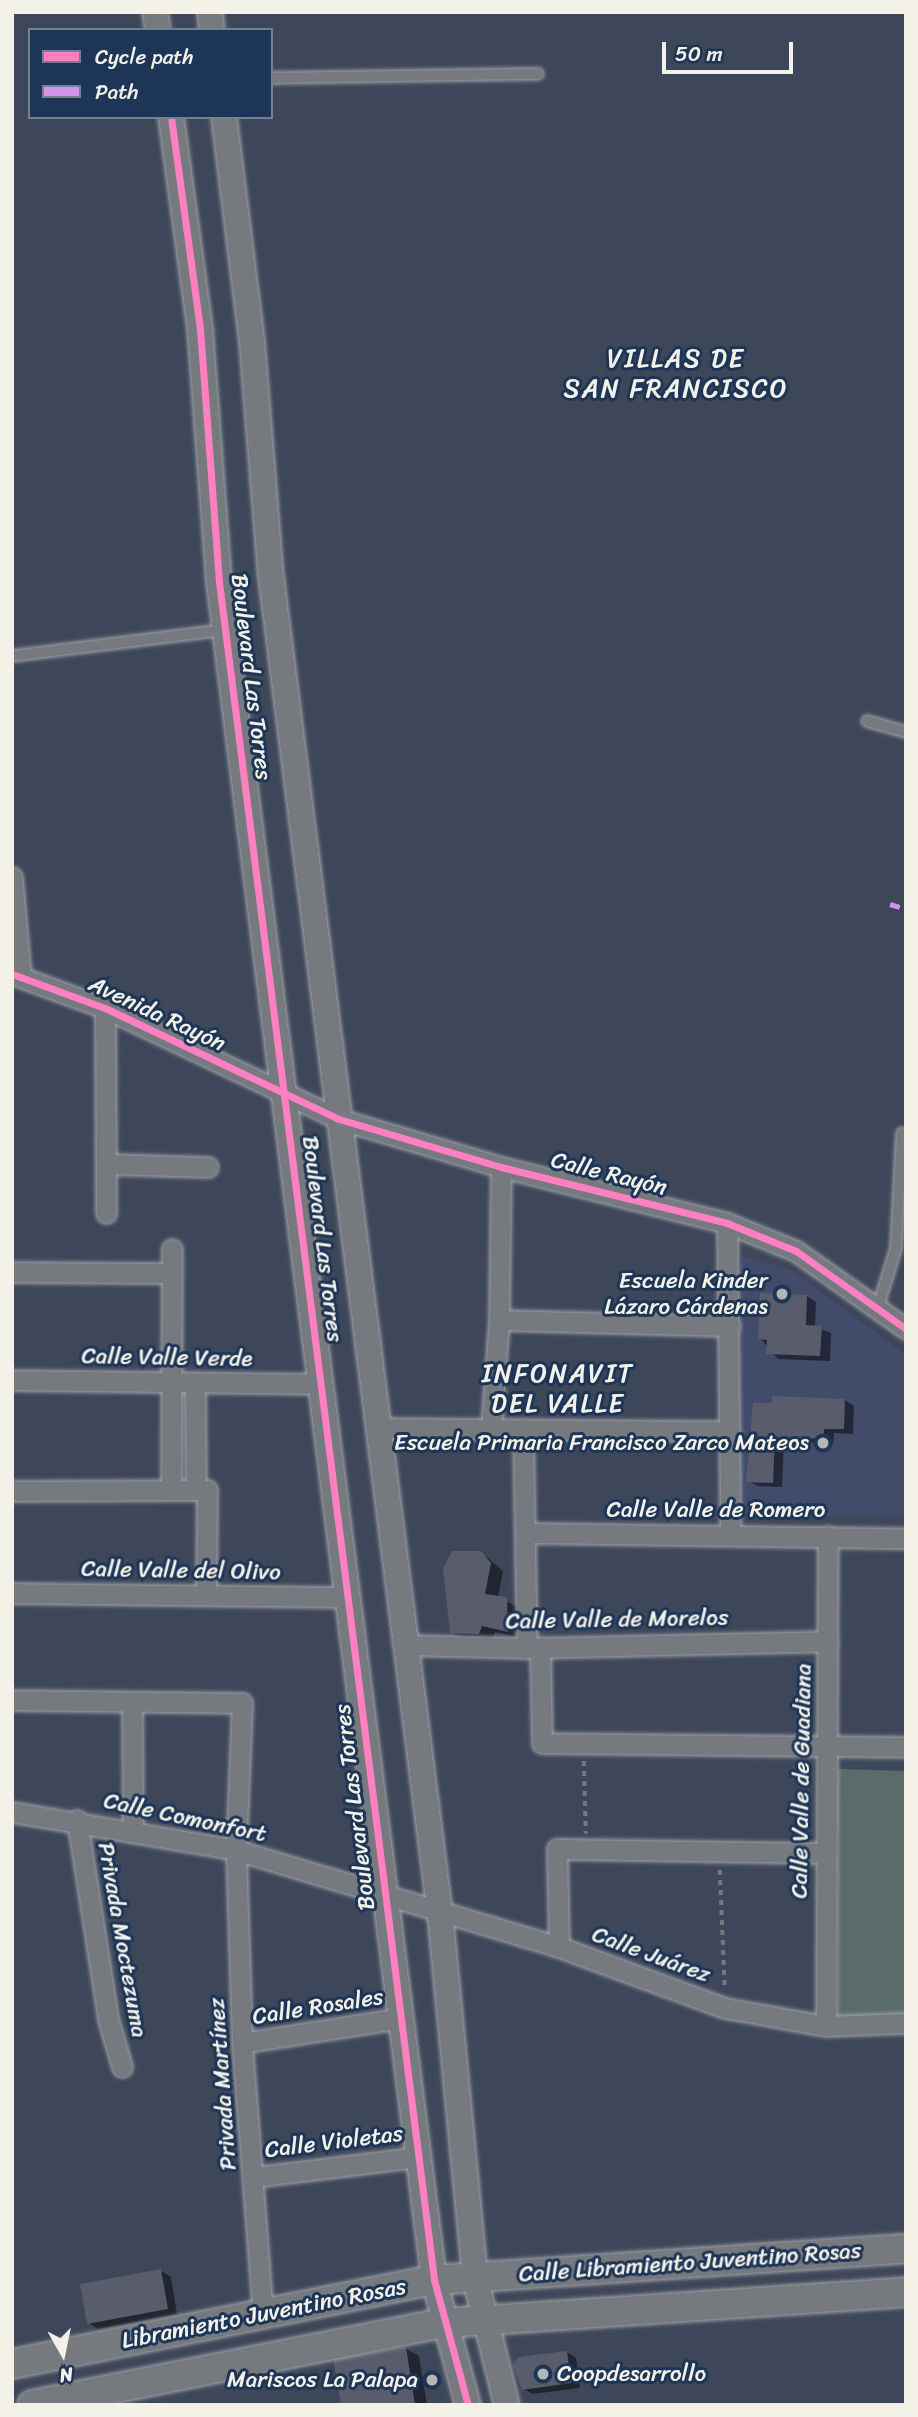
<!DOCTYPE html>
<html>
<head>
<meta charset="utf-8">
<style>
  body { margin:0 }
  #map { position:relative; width:918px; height:2417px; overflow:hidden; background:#3e4759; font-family:Sriracha,sans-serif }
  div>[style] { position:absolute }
  .built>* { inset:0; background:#424c6a }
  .green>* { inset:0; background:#596c6a }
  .shadow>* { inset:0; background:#0007 }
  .building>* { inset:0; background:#595c6a }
  .path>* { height:3.5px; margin-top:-1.75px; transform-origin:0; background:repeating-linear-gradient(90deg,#747880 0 5px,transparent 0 10px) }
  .roads { filter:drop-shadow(0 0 2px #a0a3aa) drop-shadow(0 0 2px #a0a3aa) }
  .service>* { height:10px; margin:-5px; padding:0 5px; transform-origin:5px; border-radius:5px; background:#767a7f }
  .minor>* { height:19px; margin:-9.5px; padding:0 9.5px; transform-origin:9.5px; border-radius:9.5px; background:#767a7f }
  .tertiary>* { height:24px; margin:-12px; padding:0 12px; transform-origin:12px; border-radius:12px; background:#767a7f }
  .secondary>* { height:28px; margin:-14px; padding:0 14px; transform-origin:14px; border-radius:14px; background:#767a7f }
  .quiet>* { height:5px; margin-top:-2.5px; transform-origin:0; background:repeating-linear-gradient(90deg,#d193ec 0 10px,transparent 0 15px) }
  .cycleway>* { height:7px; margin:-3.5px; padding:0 3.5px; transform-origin:3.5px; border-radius:3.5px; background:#ff80c0 }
  .dots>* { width:19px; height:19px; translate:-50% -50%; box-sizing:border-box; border:4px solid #1d3557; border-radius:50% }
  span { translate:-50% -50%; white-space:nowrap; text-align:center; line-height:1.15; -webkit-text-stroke:6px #1d3557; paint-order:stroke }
  .street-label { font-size:23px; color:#f4f1e8 }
  .poi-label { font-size:23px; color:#f4f1e8 }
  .right { translate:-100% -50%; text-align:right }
  .left { translate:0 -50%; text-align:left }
  .quarter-label { font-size:26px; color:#f4f1e8; letter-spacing:2px }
  .frame { position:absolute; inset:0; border:14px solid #f4f1e8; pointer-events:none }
  .legend { position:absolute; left:28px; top:28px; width:245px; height:91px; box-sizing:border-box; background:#1d3557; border:2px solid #738091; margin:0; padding:9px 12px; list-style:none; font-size:21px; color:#f4f1e8 }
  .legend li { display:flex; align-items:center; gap:14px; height:35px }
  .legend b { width:35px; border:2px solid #738091 }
  .north { position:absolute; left:28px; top:2319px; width:70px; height:70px; -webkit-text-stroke:5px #1d3557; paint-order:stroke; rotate:171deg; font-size:19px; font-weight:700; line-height:28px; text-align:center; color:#f4f1e8 }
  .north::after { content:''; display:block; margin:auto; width:24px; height:32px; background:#f4f1e8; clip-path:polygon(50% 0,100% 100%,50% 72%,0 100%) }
  .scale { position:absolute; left:662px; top:42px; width:131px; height:32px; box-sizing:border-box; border:4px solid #f4f1e8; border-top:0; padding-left:9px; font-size:21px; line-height:24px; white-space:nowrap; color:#f4f1e8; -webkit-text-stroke:5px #1d3557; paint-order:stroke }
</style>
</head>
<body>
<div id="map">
  <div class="built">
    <div style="clip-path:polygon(741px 1256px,791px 1270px,906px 1355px,906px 1517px,740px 1515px)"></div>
  </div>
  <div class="green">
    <div style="clip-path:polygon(838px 1769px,906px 1771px,906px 2016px,838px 2019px)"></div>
  </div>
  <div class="shadow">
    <div style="clip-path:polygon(807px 1296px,816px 1302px,815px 1327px,831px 1333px,830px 1361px,778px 1359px,760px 1338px)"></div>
    <div style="clip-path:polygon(845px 1400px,854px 1406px,853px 1434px,834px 1433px,833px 1443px,784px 1442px,782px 1487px,758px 1486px,748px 1481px,750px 1430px)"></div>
    <div style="clip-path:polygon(481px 1552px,503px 1571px,498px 1598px,519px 1607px,520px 1638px,495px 1632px,492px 1640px,465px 1640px,452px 1632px)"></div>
    <div style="clip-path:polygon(161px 2271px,171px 2277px,177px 2314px,98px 2329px,89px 2323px)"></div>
    <div style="clip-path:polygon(405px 2348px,419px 2356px,427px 2405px,342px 2405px)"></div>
    <div style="clip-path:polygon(567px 2352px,576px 2358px,580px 2388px,533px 2394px,523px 2389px)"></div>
  </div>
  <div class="building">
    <div style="clip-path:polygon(760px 1293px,807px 1295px,806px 1325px,822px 1326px,820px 1356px,766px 1354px,767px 1340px,758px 1339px)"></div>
    <div style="clip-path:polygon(772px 1396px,845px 1399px,844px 1429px,824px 1429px,824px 1439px,775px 1437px,773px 1483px,746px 1482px,753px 1403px,772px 1403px)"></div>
    <div style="clip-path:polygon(452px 1551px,481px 1551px,491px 1563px,485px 1594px,507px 1597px,508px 1632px,482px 1626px,479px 1634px,450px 1633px,443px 1569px)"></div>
    <div style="clip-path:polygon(161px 2269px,168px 2309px,87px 2324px,80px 2284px)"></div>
    <div style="clip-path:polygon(406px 2347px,415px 2405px,341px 2405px,333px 2359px)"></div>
    <div style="clip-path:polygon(567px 2351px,571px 2383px,522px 2390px,513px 2365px,518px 2357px)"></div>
  </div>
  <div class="path">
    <div style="left:584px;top:1761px;width:73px;rotate:88.4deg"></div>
    <div style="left:720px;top:1870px;width:118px;rotate:87.6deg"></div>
  </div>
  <div class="roads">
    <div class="service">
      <div style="left:271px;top:78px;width:267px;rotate:-0.9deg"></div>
      <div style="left:12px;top:656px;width:214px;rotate:-7deg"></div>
      <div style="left:867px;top:721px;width:41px;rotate:15.8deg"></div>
      <div style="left:878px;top:1307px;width:62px;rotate:-73deg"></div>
      <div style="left:896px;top:1248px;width:115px;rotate:-87deg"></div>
    </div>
    <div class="minor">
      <div style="left:12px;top:877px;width:100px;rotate:84.9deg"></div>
      <div style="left:12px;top:974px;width:99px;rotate:20.1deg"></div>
      <div style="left:105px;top:1008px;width:259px;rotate:25.4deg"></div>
      <div style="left:339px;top:1119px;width:169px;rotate:16.5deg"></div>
      <div style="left:501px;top:1167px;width:233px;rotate:13.9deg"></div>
      <div style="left:727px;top:1223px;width:74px;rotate:22.1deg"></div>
      <div style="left:796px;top:1251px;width:135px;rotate:35.3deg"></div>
      <div style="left:105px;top:1008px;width:205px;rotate:89.7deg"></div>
      <div style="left:106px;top:1164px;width:102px;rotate:1.7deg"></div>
      <div style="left:727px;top:1223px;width:312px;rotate:89.4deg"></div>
      <div style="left:12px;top:1272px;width:160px;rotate:0.4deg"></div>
      <div style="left:499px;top:1320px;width:231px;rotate:1.5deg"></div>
      <div style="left:12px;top:1380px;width:309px;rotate:0.7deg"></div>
      <div style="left:195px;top:1383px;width:107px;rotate:89.5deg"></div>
      <div style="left:381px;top:1428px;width:349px;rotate:0.5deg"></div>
      <div style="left:491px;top:1429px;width:109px;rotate:-85.8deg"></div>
      <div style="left:499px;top:1320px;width:153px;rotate:-89.3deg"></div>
      <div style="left:523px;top:1429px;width:219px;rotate:89deg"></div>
      <div style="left:171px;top:1490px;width:241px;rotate:-89.8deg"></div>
      <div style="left:12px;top:1491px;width:195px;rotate:-0.3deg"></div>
      <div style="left:207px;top:1490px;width:105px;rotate:90.5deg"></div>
      <div style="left:525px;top:1533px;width:381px;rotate:0.8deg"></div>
      <div style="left:12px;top:1593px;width:337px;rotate:0.7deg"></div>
      <div style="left:406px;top:1645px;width:121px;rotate:1.4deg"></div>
      <div style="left:527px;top:1648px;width:301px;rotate:-1.3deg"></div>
      <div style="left:540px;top:1647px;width:96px;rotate:88.8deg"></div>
      <div style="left:542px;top:1743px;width:364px;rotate:0.6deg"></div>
      <div style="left:12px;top:1700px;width:230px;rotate:0.7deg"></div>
      <div style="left:242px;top:1703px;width:147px;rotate:92.3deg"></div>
      <div style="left:236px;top:1850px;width:193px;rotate:88.2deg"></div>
      <div style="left:242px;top:2043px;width:273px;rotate:85.6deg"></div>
      <div style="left:132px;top:1702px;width:129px;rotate:89.6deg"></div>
      <div style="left:12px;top:1812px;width:227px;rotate:9.6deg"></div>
      <div style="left:236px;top:1850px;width:337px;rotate:16.7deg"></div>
      <div style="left:559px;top:1947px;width:177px;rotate:20.2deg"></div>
      <div style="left:725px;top:2008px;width:103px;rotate:10.1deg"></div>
      <div style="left:826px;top:2026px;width:80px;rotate:-2.1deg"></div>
      <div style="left:77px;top:1820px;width:201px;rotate:81.1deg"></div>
      <div style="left:108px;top:2019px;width:50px;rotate:73.7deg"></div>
      <div style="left:559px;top:1947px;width:98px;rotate:-91.2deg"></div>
      <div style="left:557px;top:1849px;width:268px;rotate:0.9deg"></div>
      <div style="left:826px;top:2026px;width:490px;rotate:-89.8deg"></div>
      <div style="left:242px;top:2043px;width:161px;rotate:-8.9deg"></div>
      <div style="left:255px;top:2177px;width:164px;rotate:-7deg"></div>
    </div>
    <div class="tertiary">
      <div style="left:155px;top:12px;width:18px;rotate:81deg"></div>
      <div style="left:210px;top:12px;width:18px;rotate:84deg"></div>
      <div style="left:171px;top:117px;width:214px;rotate:82.2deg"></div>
      <div style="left:200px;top:329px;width:254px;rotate:85.7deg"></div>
      <div style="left:219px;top:582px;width:1712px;rotate:82.78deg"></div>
      <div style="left:434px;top:2280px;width:130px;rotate:74.8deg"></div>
      <div style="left:224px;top:117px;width:227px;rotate:82.9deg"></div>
      <div style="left:252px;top:342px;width:235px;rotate:85.4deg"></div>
      <div style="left:271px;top:576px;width:1348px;rotate:82.8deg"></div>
      <div style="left:440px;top:1913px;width:367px;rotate:84.5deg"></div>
      <div style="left:475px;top:2278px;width:131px;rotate:75.9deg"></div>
    </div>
    <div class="secondary">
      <div style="left:12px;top:2364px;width:430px;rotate:-11.3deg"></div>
      <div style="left:434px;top:2280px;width:473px;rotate:-3.8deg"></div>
      <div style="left:32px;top:2405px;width:420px;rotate:-11.3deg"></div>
      <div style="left:444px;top:2323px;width:463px;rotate:-3.8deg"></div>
    </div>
  </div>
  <div class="quiet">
    <div style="left:890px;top:904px;width:17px;rotate:17deg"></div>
  </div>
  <div class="cycleway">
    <div style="left:171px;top:117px;width:214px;rotate:82.2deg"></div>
    <div style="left:200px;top:329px;width:254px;rotate:85.7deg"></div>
    <div style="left:219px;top:582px;width:1712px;rotate:82.78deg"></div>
    <div style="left:434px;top:2280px;width:130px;rotate:74.8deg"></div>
    <div style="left:12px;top:974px;width:99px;rotate:20.1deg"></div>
    <div style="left:105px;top:1008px;width:259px;rotate:25.4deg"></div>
    <div style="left:339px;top:1119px;width:169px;rotate:16.5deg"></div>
    <div style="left:501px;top:1167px;width:233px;rotate:13.9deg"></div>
    <div style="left:727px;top:1223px;width:74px;rotate:22.1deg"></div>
    <div style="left:796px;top:1251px;width:135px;rotate:35.3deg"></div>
  </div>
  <div class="dots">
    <div style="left:782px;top:1294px;background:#b4b6b6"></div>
    <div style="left:823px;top:1443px;background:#b4b6b6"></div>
    <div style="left:543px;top:2374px;background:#b4b6b6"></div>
    <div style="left:432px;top:2380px;background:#b4b6b6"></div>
  </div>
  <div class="street-label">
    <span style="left:251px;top:677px;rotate:83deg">Boulevard Las Torres</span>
    <span style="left:157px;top:1014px;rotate:25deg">Avenida Rayón</span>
    <span style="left:609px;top:1174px;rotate:14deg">Calle Rayón</span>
    <span style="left:322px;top:1239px;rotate:83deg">Boulevard Las Torres</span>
    <span style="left:167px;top:1358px;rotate:1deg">Calle Valle Verde</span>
    <span style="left:716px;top:1510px">Calle Valle de Romero</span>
    <span style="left:181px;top:1571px;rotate:1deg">Calle Valle del Olivo</span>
    <span style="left:617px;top:1620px;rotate:-1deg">Calle Valle de Morelos</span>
    <span style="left:802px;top:1781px;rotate:-89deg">Calle Valle de Guadiana</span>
    <span style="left:355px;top:1807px;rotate:-97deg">Boulevard Las Torres</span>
    <span style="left:185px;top:1818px;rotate:12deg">Calle Comonfort</span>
    <span style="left:122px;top:1940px;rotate:80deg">Privada Moctezuma</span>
    <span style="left:651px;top:1955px;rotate:20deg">Calle Juárez</span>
    <span style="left:318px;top:2007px;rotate:-9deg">Calle Rosales</span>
    <span style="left:223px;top:2084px;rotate:-94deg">Privada Martínez</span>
    <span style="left:334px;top:2142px;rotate:-7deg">Calle Violetas</span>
    <span style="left:690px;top:2263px;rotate:-4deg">Calle Libramiento Juventino Rosas</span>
    <span style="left:264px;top:2314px;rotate:-11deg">Libramiento Juventino Rosas</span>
  </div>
  <div class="poi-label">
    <span class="right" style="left:768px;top:1294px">Escuela Kinder<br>Lázaro Cárdenas</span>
    <span class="right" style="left:809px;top:1443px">Escuela Primaria Francisco Zarco Mateos</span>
    <span class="left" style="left:557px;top:2374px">Coopdesarrollo</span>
    <span class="right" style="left:418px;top:2380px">Mariscos La Palapa</span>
  </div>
  <div class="quarter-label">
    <span style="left:676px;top:374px">VILLAS DE<br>SAN FRANCISCO</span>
    <span style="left:558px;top:1389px">INFONAVIT<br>DEL VALLE</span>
  </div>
  <div class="frame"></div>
  <ul class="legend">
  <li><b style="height:9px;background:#ff80c0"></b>Cycle path</li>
  <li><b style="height:9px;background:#d193ec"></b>Path</li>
  </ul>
  <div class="north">N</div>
  <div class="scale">50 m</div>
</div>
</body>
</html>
